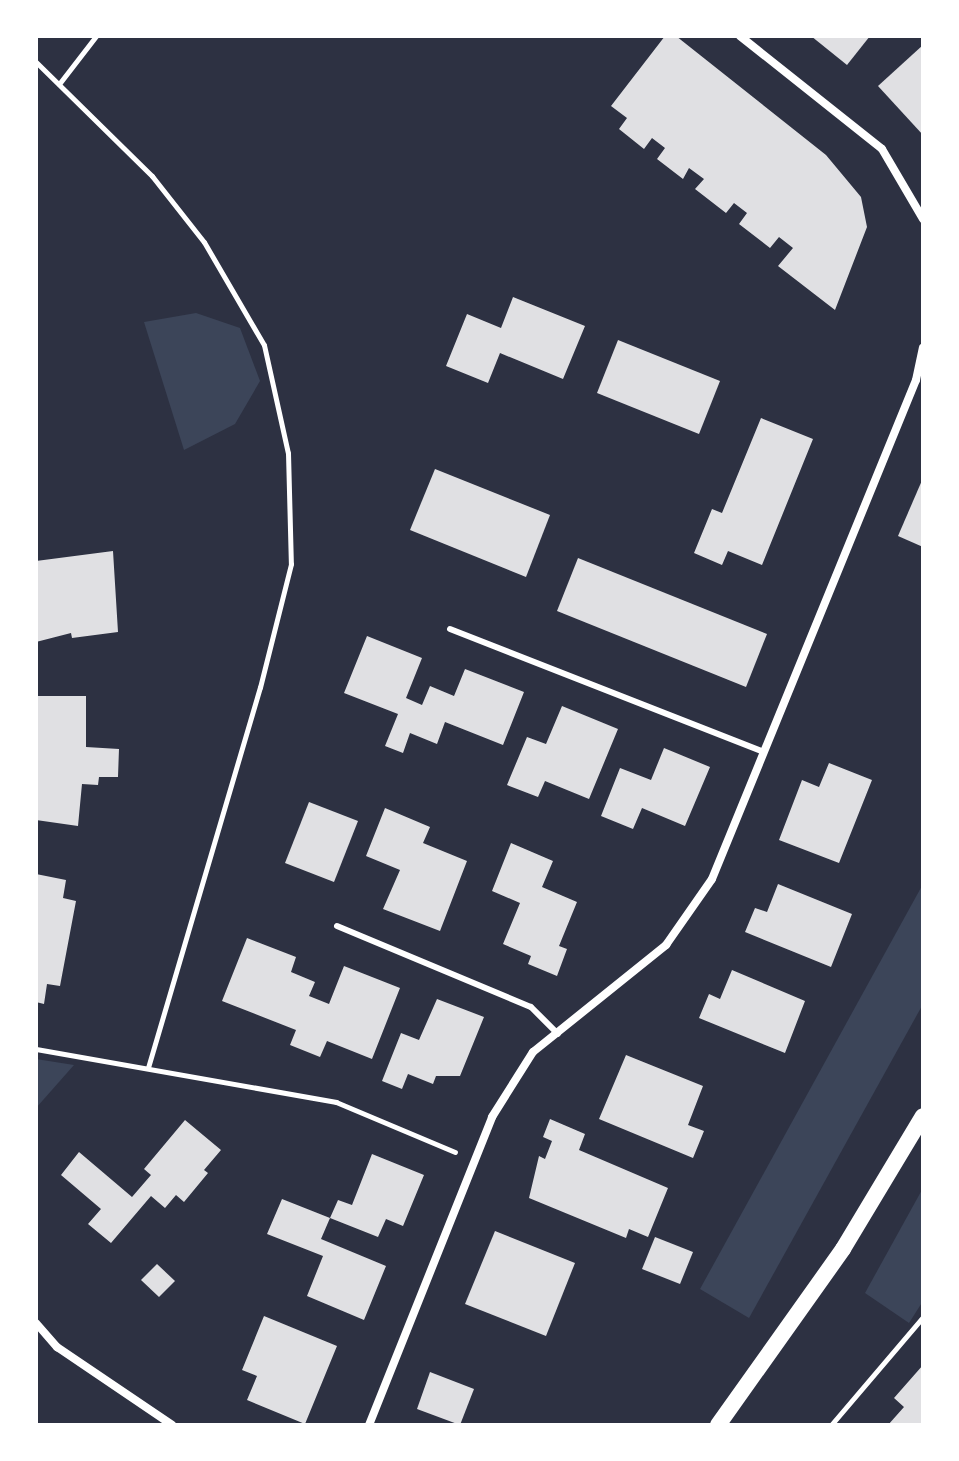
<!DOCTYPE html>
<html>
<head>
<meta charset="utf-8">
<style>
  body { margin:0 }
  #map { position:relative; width:959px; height:1461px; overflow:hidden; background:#2d3142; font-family:"DM Sans",sans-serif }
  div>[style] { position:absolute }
  .green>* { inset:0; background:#3c4559 }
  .building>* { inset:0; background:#e0e0e3 }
  .path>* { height:5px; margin:-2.5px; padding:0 2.5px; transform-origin:2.5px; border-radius:2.5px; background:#fff }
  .service>* { height:6px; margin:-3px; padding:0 3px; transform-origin:3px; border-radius:3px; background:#fff }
  .minor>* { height:8px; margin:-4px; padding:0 4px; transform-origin:4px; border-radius:4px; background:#fff }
  .secondary>* { height:16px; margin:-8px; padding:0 8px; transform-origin:8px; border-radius:8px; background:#fff }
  span { translate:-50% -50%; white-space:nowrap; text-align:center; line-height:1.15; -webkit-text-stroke:7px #fff; paint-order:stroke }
  .frame { position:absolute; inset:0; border:38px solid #fff; pointer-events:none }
</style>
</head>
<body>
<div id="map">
  <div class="green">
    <div style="clip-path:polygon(196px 313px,240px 328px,260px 381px,235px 424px,184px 450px,144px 322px)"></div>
    <div style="clip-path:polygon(923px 884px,923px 1004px,749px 1318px,700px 1289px)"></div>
    <div style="clip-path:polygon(36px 1059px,74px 1065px,36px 1108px)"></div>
    <div style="clip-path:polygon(923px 1188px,923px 1301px,909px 1323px,865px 1293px)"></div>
  </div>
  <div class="building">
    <div style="clip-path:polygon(665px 36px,676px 36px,826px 155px,861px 197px,867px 227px,835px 310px,778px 266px,793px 248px,779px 237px,770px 248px,739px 224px,747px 213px,734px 203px,726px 213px,695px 189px,704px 179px,689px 168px,683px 179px,657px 159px,665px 148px,652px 138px,644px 149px,619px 129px,627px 118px,611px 106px)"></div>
    <div style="clip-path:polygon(811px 36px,870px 36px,847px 65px)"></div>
    <div style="clip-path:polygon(923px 45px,923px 135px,878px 86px)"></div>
    <div style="clip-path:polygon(513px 297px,585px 326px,563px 379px,500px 353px,488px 383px,446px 366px,467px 314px,501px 328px)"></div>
    <div style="clip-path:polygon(618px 340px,720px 381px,699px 434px,597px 393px)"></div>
    <div style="clip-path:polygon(761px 418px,813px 439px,762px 565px,728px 551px,722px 565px,694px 553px,712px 509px,722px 513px)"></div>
    <div style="clip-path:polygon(435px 469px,550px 515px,526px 577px,410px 530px)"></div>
    <div style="clip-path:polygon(923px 478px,923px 547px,898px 536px)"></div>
    <div style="clip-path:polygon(113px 551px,118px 632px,72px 638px,71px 633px,36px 642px,36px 561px)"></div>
    <div style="clip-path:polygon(578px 558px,767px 634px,746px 687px,557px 611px)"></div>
    <div style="clip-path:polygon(367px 636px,422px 658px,406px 698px,422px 705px,430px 686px,454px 696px,465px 669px,524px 692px,503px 745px,445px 722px,437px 744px,410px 733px,403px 753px,385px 746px,398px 714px,344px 693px)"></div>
    <div style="clip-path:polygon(36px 696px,86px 696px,86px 747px,119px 749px,118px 777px,99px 777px,98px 785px,82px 784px,78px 826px,36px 820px)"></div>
    <div style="clip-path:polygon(562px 706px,618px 729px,589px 799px,545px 781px,538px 797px,507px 785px,527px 737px,546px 744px)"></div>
    <div style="clip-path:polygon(664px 748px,710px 767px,685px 826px,642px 808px,633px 829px,601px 816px,620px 768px,651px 780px)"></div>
    <div style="clip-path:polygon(829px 763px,872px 780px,839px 863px,779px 840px,802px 780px,819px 787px)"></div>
    <div style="clip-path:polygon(309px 802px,358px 821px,334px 882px,285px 863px)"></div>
    <div style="clip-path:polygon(385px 808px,430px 827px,423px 843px,467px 861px,440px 931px,383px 909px,400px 870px,366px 856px)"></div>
    <div style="clip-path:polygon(511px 843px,553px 861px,542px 887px,577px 902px,559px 946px,567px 949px,557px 976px,528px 964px,531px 956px,503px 944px,520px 903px,492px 891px)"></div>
    <div style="clip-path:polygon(36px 874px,66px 880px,63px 898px,76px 901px,60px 986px,47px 984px,44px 1004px,36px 1002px)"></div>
    <div style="clip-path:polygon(778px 884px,852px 914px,831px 967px,745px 932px,755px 908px,767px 912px)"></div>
    <div style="clip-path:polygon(247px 938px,296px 957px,291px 972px,315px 982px,309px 996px,329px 1004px,344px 966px,400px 988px,372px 1059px,327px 1041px,320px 1057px,290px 1045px,296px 1030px,222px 1001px)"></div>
    <div style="clip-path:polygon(732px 970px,805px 1001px,785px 1053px,699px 1018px,709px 994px,720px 999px)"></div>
    <div style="clip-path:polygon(437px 999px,484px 1017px,460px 1076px,436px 1076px,433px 1084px,408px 1074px,402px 1089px,382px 1081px,401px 1033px,419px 1040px)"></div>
    <div style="clip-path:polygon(626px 1055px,703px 1086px,688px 1125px,704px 1131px,693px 1158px,599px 1119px)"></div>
    <div style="clip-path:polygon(550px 1119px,585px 1134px,579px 1150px,668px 1188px,648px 1237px,629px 1229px,626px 1238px,529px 1198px,539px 1156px,545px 1159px,552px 1141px,543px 1137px)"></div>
    <div style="clip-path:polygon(185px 1120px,221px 1150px,204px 1170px,208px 1173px,184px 1202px,176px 1195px,165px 1208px,151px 1196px,111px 1243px,88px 1224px,101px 1209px,61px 1175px,79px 1152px,132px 1197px,151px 1175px,144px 1169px)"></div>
    <div style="clip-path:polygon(372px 1154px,424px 1175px,403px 1226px,386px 1219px,378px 1237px,330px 1218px,321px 1239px,386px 1266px,364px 1320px,307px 1296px,323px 1256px,267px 1234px,282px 1199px,330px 1218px,338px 1200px,352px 1205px)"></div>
    <div style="clip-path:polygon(495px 1231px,575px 1263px,546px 1336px,465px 1304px)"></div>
    <div style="clip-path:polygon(655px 1237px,693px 1252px,680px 1284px,642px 1269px)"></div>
    <div style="clip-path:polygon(157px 1264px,175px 1281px,159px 1297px,141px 1280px)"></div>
    <div style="clip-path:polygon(264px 1316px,337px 1346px,305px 1424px,247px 1400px,257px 1376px,242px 1370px)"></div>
    <div style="clip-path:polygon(923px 1365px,923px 1425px,888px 1425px,904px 1407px,894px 1398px)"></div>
    <div style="clip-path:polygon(430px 1372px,474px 1389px,460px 1425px,417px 1409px)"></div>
  </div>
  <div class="path">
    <div style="left:36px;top:62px;width:163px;rotate:44.5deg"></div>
    <div style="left:152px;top:176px;width:84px;rotate:51.8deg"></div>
    <div style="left:204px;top:242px;width:119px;rotate:59.8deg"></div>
    <div style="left:264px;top:345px;width:111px;rotate:77.5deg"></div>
    <div style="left:288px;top:453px;width:111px;rotate:88.5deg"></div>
    <div style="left:291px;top:564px;width:127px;rotate:104.1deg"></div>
    <div style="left:260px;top:687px;width:397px;rotate:106.4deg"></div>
    <div style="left:59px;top:84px;width:61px;rotate:-52.4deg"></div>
    <div style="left:36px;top:1049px;width:305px;rotate:10deg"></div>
    <div style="left:336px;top:1102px;width:129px;rotate:22.8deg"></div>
    <div style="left:831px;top:1425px;width:142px;rotate:-49.6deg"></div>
  </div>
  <div class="service">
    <div style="left:450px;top:629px;width:337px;rotate:21.4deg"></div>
    <div style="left:337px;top:926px;width:210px;rotate:22.7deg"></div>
    <div style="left:531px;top:1007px;width:38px;rotate:45deg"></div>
  </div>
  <div class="minor">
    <div style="left:740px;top:36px;width:181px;rotate:38.5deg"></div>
    <div style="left:882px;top:149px;width:81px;rotate:59.6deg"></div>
    <div style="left:36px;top:1323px;width:32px;rotate:49deg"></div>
    <div style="left:57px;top:1347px;width:139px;rotate:34.1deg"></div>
    <div style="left:369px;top:1425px;width:332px;rotate:-68.2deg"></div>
    <div style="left:492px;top:1117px;width:77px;rotate:-57.8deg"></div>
    <div style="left:533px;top:1052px;width:171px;rotate:-38.8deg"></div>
    <div style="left:666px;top:945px;width:80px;rotate:-55.1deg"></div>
    <div style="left:712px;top:879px;width:539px;rotate:-67.76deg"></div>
    <div style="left:916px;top:380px;width:33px;rotate:-78deg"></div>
  </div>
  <div class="secondary">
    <div style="left:718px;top:1425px;width:216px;rotate:-54.6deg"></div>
    <div style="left:843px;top:1249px;width:155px;rotate:-59deg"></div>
  </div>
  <div class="frame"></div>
</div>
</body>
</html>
